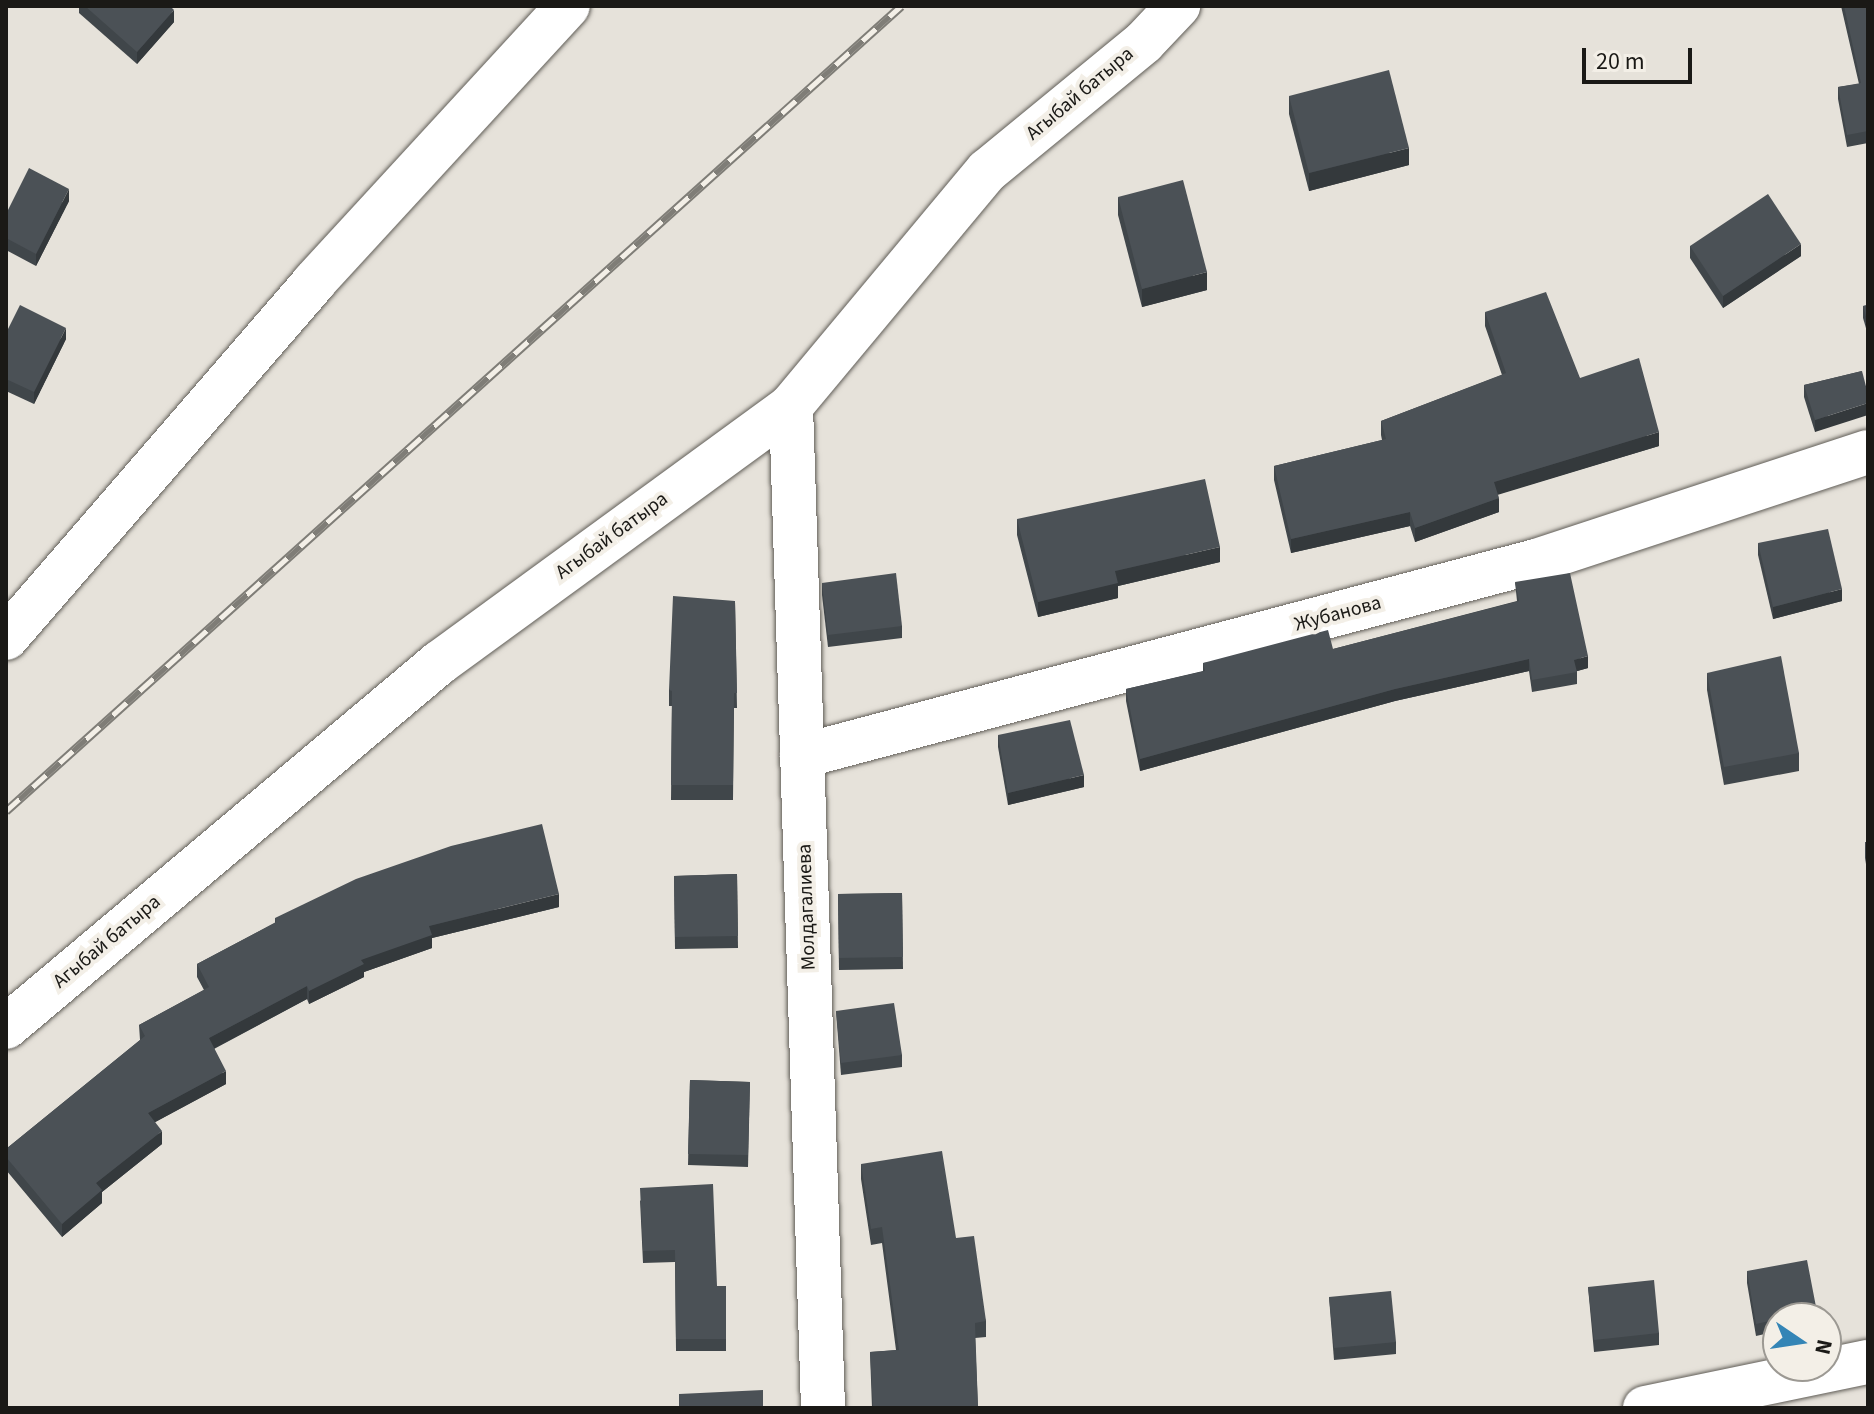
<!DOCTYPE html>
<html>
<head>
<meta charset="utf-8">
<style>
  body { margin:0 }
  #map { position:relative; width:1874px; height:1414px; overflow:hidden; background:#e6e2da; font-family:"Source Sans 3",sans-serif }
  div>[style] { position:absolute }
  .roads { filter:drop-shadow(0 0 2px #605d57) drop-shadow(0 0 2px #605d57) }
  .minor>* { height:44px; margin:-22px; padding:0 22px; transform-origin:22px; border-radius:22px; background:#fff }
  .rail>* { height:9px; margin-top:-4.5px; transform-origin:0; background:repeating-linear-gradient(90deg,#f3efe7 0 18px,#7f7d77 0 36px); box-sizing:border-box; border-block:2px solid #7f7d77 }
  .wall>* { inset:0; background:#40464a }
  .shaded-wall>* { inset:0; background:#34393c }
  .building>* { inset:0; background:#4b5156 }
  span { translate:-50% -50%; white-space:nowrap; text-align:center; line-height:1.15; -webkit-text-stroke:8px #f3efe7; paint-order:stroke }
  .street-label { font-size:20px; color:#1a1916 }
  .frame { position:absolute; inset:0; border:8px solid #1a1916; pointer-events:none }
  .north { position:absolute; left:1762px; top:1302px; width:80px; height:80px; box-sizing:border-box; background:#f3efe7; border:2px solid #9c9993; border-radius:50%; rotate:103deg; font-size:22px; font-weight:700; line-height:32px; text-align:center; color:#1a1916 }
  .north::after { content:''; display:block; margin:auto; width:28px; height:36px; background:#3485b6; clip-path:polygon(50% 0,100% 100%,50% 72%,0 100%) }
  .scale { position:absolute; left:1582px; top:48px; width:110px; height:36px; box-sizing:border-box; border:4px solid #1a1916; border-top:0; padding-left:10px; font-size:24px; line-height:28px; white-space:nowrap; color:#1a1916; -webkit-text-stroke:6px #f3efe7; paint-order:stroke }
</style>
</head>
<body>
<div id="map">
  <div class="roads">
    <div class="minor">
      <div style="left:791px;top:406px;width:1003px;rotate:88.17deg"></div>
      <div style="left:6px;top:638px;width:471px;rotate:-49.1deg"></div>
      <div style="left:314px;top:282px;width:375px;rotate:-47.4deg"></div>
      <div style="left:802px;top:756px;width:759px;rotate:-14.88deg"></div>
      <div style="left:1536px;top:561px;width:349px;rotate:-18.2deg"></div>
      <div style="left:6px;top:1027px;width:566px;rotate:-40.05deg"></div>
      <div style="left:439px;top:663px;width:436px;rotate:-36.1deg"></div>
      <div style="left:791px;top:406px;width:306px;rotate:-50.2deg"></div>
      <div style="left:987px;top:171px;width:203px;rotate:-39.4deg"></div>
      <div style="left:1144px;top:42px;width:50px;rotate:-46.6deg"></div>
      <div style="left:1645px;top:1408px;width:228px;rotate:-11.7deg"></div>
    </div>
  </div>
  <div class="rail">
    <div style="left:6px;top:811px;width:1204px;rotate:-41.97deg"></div>
  </div>
  <div class="wall">
    <div style="clip-path:polygon(79px 6px,170px 6px,174px 22px,137px 64px,79px 13px)"></div>
    <div style="clip-path:polygon(1841px 6px,1868px 6px,1868px 143px,1847px 147px,1838px 99px,1838px 87px,1859px 84px)"></div>
    <div style="clip-path:polygon(1289px 96px,1409px 165px,1309px 191px,1289px 114px)"></div>
    <div style="clip-path:polygon(1118px 197px,1207px 290px,1142px 307px,1118px 215px)"></div>
    <div style="clip-path:polygon(69px 201px,36px 266px,6px 250px,6px 214px)"></div>
    <div style="clip-path:polygon(1690px 246px,1801px 256px,1723px 308px,1690px 258px)"></div>
    <div style="clip-path:polygon(1868px 305px,1868px 335px,1863px 318px,1863px 306px)"></div>
    <div style="clip-path:polygon(1485px 312px,1580px 378px,1659px 446px,1498px 494px,1499px 512px,1415px 542px,1410px 526px,1291px 553px,1274px 480px,1274px 466px,1382px 440px,1381px 435px,1381px 421px,1502px 375px,1485px 326px)"></div>
    <div style="clip-path:polygon(6px 333px,66px 339px,34px 404px,6px 391px)"></div>
    <div style="clip-path:polygon(1862px 371px,1815px 432px,1804px 397px,1804px 385px)"></div>
    <div style="clip-path:polygon(1017px 519px,1220px 562px,1118px 586px,1118px 598px,1038px 617px,1017px 535px)"></div>
    <div style="clip-path:polygon(1758px 543px,1842px 601px,1773px 619px,1758px 555px)"></div>
    <div style="clip-path:polygon(1515px 582px,1588px 668px,1577px 671px,1577px 684px,1532px 692px,1529px 671px,1395px 701px,1140px 771px,1126px 701px,1126px 689px,1203px 671px,1203px 663px,1333px 649px,1517px 601px)"></div>
    <div style="clip-path:polygon(822px 583px,902px 626px,902px 638px,828px 647px,822px 595px)"></div>
    <div style="clip-path:polygon(735px 601px,737px 708px,734px 708px,733px 800px,671px 800px,672px 706px,669px 706px,669px 690px)"></div>
    <div style="clip-path:polygon(1707px 673px,1799px 753px,1799px 771px,1724px 785px,1707px 690px)"></div>
    <div style="clip-path:polygon(998px 735px,1084px 787px,1008px 805px,998px 747px)"></div>
    <div style="clip-path:polygon(1865px 842px,1868px 842px,1868px 876px,1865px 858px)"></div>
    <div style="clip-path:polygon(737px 874px,738px 948px,675px 949px,674px 876px)"></div>
    <div style="clip-path:polygon(902px 893px,903px 969px,839px 970px,838px 894px)"></div>
    <div style="clip-path:polygon(559px 907px,432px 938px,432px 948px,364px 972px,364px 977px,309px 1004px,307px 999px,214px 1049px,226px 1084px,155px 1122px,162px 1144px,102px 1192px,102px 1203px,62px 1237px,6px 1170px,6px 1149px,140px 1040px,139px 1025px,204px 990px,197px 977px,197px 964px,275px 923px,275px 918px)"></div>
    <div style="clip-path:polygon(836px 1011px,902px 1055px,902px 1067px,841px 1075px)"></div>
    <div style="clip-path:polygon(690px 1080px,750px 1082px,748px 1167px,688px 1165px)"></div>
    <div style="clip-path:polygon(861px 1164px,956px 1238px,986px 1321px,986px 1337px,975px 1338px,978px 1408px,872px 1408px,870px 1352px,896px 1350px,882px 1243px,871px 1245px,861px 1179px)"></div>
    <div style="clip-path:polygon(640px 1200px,717px 1286px,726px 1286px,726px 1351px,676px 1351px,675px 1262px,643px 1263px)"></div>
    <div style="clip-path:polygon(1747px 1271px,1817px 1312px,1817px 1318px,1778px 1318px,1778px 1331px,1756px 1336px,1747px 1283px)"></div>
    <div style="clip-path:polygon(1588px 1287px,1659px 1333px,1659px 1345px,1594px 1352px)"></div>
    <div style="clip-path:polygon(1329px 1297px,1396px 1342px,1396px 1354px,1334px 1360px)"></div>
  </div>
  <div class="shaded-wall">
    <div style="clip-path:polygon(174px 10px,174px 22px,137px 64px,137px 52px)"></div>
    <div style="clip-path:polygon(1409px 148px,1409px 165px,1309px 191px,1309px 173px)"></div>
    <div style="clip-path:polygon(69px 189px,69px 201px,36px 266px,36px 254px)"></div>
    <div style="clip-path:polygon(1801px 244px,1801px 256px,1723px 308px,1723px 296px)"></div>
    <div style="clip-path:polygon(1207px 272px,1207px 290px,1142px 307px,1142px 289px)"></div>
    <div style="clip-path:polygon(66px 328px,66px 339px,34px 404px,34px 392px)"></div>
    <div style="clip-path:polygon(1868px 403px,1868px 415px,1815px 432px,1815px 420px)"></div>
    <div style="clip-path:polygon(1659px 432px,1659px 446px,1494px 496px,1494px 482px)"></div>
    <div style="clip-path:polygon(1499px 498px,1499px 512px,1415px 542px,1415px 528px)"></div>
    <div style="clip-path:polygon(1410px 512px,1410px 526px,1291px 553px,1291px 539px)"></div>
    <div style="clip-path:polygon(1220px 547px,1220px 562px,1118px 586px,1118px 598px,1038px 617px,1038px 602px,1115px 571px)"></div>
    <div style="clip-path:polygon(1842px 589px,1842px 601px,1773px 619px,1773px 607px)"></div>
    <div style="clip-path:polygon(1588px 656px,1588px 668px,1574px 672px,1574px 660px)"></div>
    <div style="clip-path:polygon(1529px 659px,1529px 671px,1395px 701px,1140px 771px,1140px 759px,1395px 689px)"></div>
    <div style="clip-path:polygon(1084px 775px,1084px 787px,1008px 805px,1008px 793px)"></div>
    <div style="clip-path:polygon(559px 894px,559px 907px,432px 938px,432px 948px,364px 972px,364px 977px,309px 1004px,309px 991px,361px 960px,429px 926px)"></div>
    <div style="clip-path:polygon(307px 986px,307px 999px,209px 1051px,209px 1038px)"></div>
    <div style="clip-path:polygon(226px 1071px,226px 1084px,148px 1126px,148px 1113px)"></div>
    <div style="clip-path:polygon(162px 1131px,162px 1144px,102px 1192px,102px 1203px,62px 1237px,62px 1224px,96px 1183px)"></div>
  </div>
  <div class="building">
    <div style="clip-path:polygon(85px 6px,170px 6px,174px 10px,137px 52px)"></div>
    <div style="clip-path:polygon(1844px 6px,1868px 6px,1868px 131px,1847px 135px,1838px 87px,1861px 83px)"></div>
    <div style="clip-path:polygon(1389px 70px,1409px 148px,1309px 173px,1289px 96px)"></div>
    <div style="clip-path:polygon(29px 168px,69px 189px,36px 254px,6px 238px,6px 214px)"></div>
    <div style="clip-path:polygon(1183px 180px,1207px 272px,1142px 289px,1118px 197px)"></div>
    <div style="clip-path:polygon(1768px 194px,1801px 244px,1723px 296px,1690px 246px)"></div>
    <div style="clip-path:polygon(1546px 292px,1580px 378px,1639px 358px,1659px 432px,1494px 482px,1499px 498px,1415px 528px,1410px 512px,1291px 539px,1274px 466px,1386px 439px,1381px 421px,1506px 373px,1485px 312px)"></div>
    <div style="clip-path:polygon(20px 305px,66px 328px,34px 392px,6px 379px,6px 333px)"></div>
    <div style="clip-path:polygon(1868px 305px,1868px 323px,1863px 306px)"></div>
    <div style="clip-path:polygon(1862px 371px,1868px 394px,1868px 403px,1815px 420px,1804px 385px)"></div>
    <div style="clip-path:polygon(1205px 479px,1220px 547px,1115px 571px,1118px 583px,1038px 602px,1017px 519px)"></div>
    <div style="clip-path:polygon(1828px 529px,1842px 589px,1773px 607px,1758px 543px)"></div>
    <div style="clip-path:polygon(896px 573px,902px 626px,828px 635px,822px 583px)"></div>
    <div style="clip-path:polygon(1570px 573px,1588px 656px,1574px 660px,1577px 672px,1532px 680px,1529px 659px,1395px 689px,1140px 759px,1126px 689px,1205px 671px,1203px 663px,1328px 630px,1333px 649px,1519px 601px,1515px 582px)"></div>
    <div style="clip-path:polygon(673px 596px,735px 601px,737px 693px,734px 693px,733px 785px,671px 785px,672px 691px,669px 690px)"></div>
    <div style="clip-path:polygon(1781px 656px,1799px 753px,1724px 767px,1707px 673px)"></div>
    <div style="clip-path:polygon(1070px 720px,1084px 775px,1008px 793px,998px 735px)"></div>
    <div style="clip-path:polygon(542px 824px,559px 894px,429px 926px,432px 935px,361px 960px,364px 964px,309px 991px,307px 986px,209px 1038px,226px 1071px,148px 1113px,162px 1131px,96px 1183px,102px 1190px,62px 1224px,6px 1157px,6px 1149px,145px 1036px,139px 1025px,209px 987px,197px 964px,276px 922px,275px 918px,356px 879px,451px 846px)"></div>
    <div style="clip-path:polygon(1865px 842px,1868px 842px,1868px 861px)"></div>
    <div style="clip-path:polygon(737px 874px,738px 936px,675px 937px,674px 876px)"></div>
    <div style="clip-path:polygon(902px 893px,903px 957px,839px 958px,838px 894px)"></div>
    <div style="clip-path:polygon(894px 1003px,902px 1055px,841px 1063px,836px 1011px)"></div>
    <div style="clip-path:polygon(690px 1080px,750px 1082px,748px 1155px,688px 1154px)"></div>
    <div style="clip-path:polygon(942px 1151px,956px 1238px,974px 1236px,986px 1321px,975px 1323px,978px 1408px,873px 1408px,870px 1352px,899px 1350px,882px 1227px,871px 1229px,861px 1164px)"></div>
    <div style="clip-path:polygon(713px 1184px,717px 1286px,726px 1286px,726px 1339px,676px 1339px,675px 1250px,643px 1251px,640px 1188px)"></div>
    <div style="clip-path:polygon(1807px 1260px,1817px 1312px,1786px 1318px,1778px 1318px,1778px 1319px,1756px 1324px,1747px 1271px)"></div>
    <div style="clip-path:polygon(1654px 1280px,1659px 1333px,1594px 1340px,1588px 1287px)"></div>
    <div style="clip-path:polygon(1391px 1291px,1396px 1342px,1334px 1348px,1329px 1297px)"></div>
    <div style="clip-path:polygon(763px 1390px,763px 1408px,679px 1408px,679px 1394px)"></div>
  </div>
  <div class="street-label">
    <span style="left:1080px;top:94px;rotate:-40deg">Агыбай батыра</span>
    <span style="left:612px;top:536px;rotate:-36deg">Агыбай батыра</span>
    <span style="left:1338px;top:614px;rotate:-15deg">Жубанова</span>
    <span style="left:807px;top:907px;rotate:-92deg">Молдагалиева</span>
    <span style="left:107px;top:942px;rotate:-40deg">Агыбай батыра</span>
  </div>
  <div class="frame"></div>
  <div class="north">N</div>
  <div class="scale">20 m</div>
</div>
</body>
</html>
